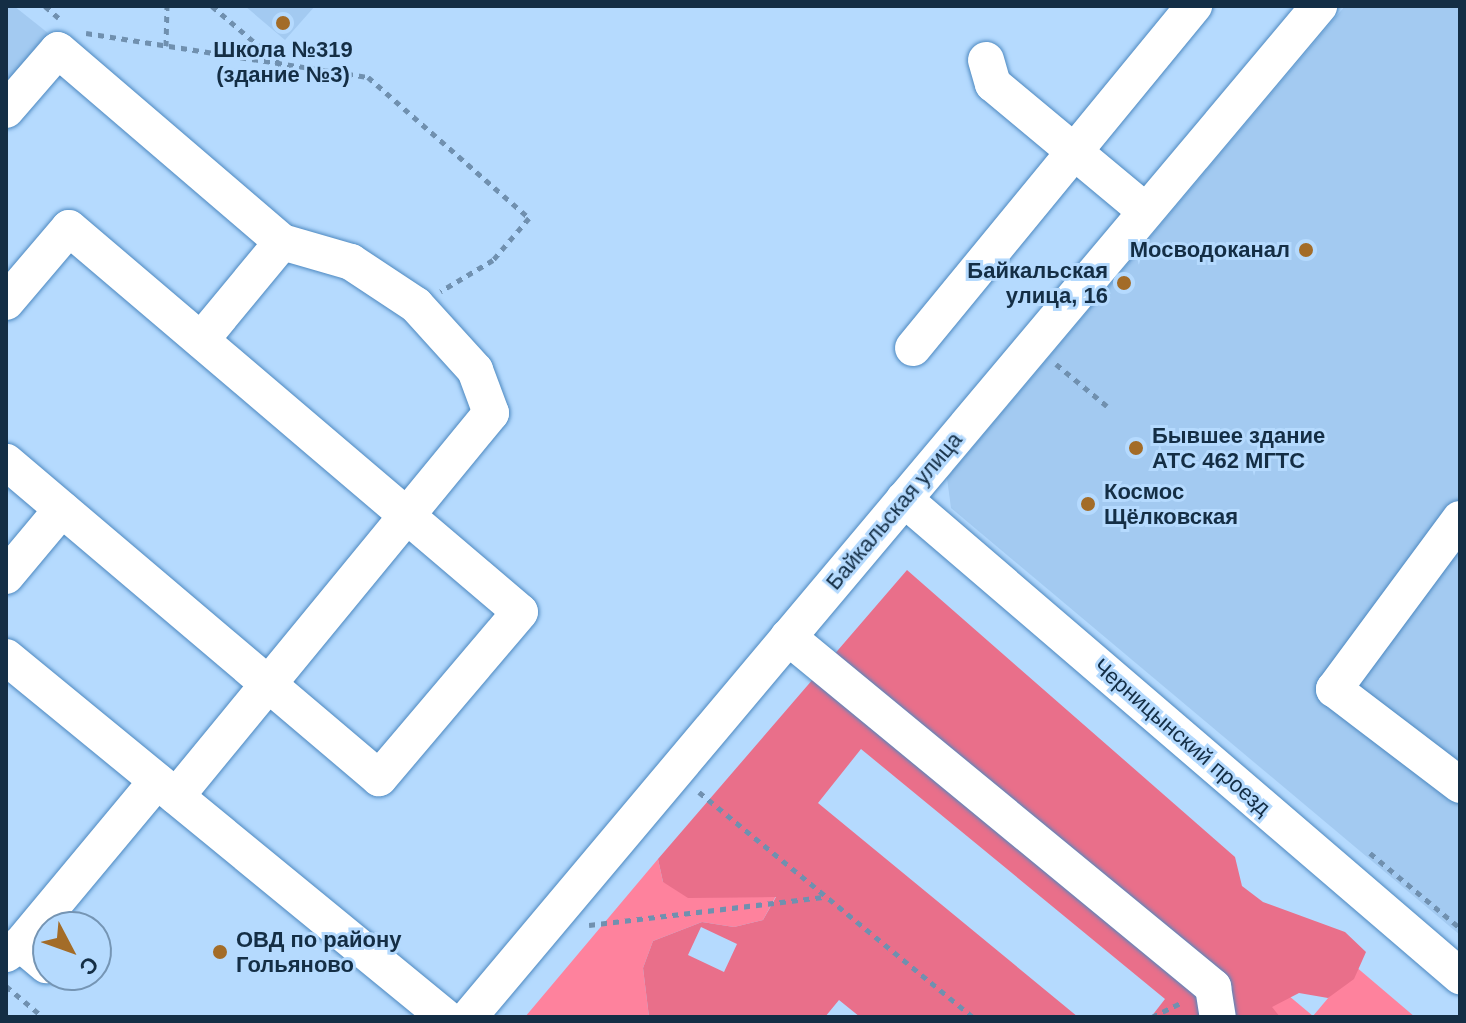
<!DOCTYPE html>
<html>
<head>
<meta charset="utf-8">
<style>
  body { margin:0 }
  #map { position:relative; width:1466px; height:1023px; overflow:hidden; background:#b5dafe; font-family:Arial,sans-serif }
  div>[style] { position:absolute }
  .built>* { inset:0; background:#a3caf1 }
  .green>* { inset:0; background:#fe829d }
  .forest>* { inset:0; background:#e96f8a }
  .path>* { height:5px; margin-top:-2.5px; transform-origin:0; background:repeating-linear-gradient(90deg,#7090af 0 6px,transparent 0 12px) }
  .roads { filter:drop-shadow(0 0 2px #4c88c0) drop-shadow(0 0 2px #4c88c0) }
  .minor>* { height:36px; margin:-18px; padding:0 18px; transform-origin:18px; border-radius:18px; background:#fff }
  .dots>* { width:22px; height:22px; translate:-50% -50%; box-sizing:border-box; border:4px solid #b5dafe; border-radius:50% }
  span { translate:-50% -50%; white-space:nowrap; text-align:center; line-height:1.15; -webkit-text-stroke:6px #b5dafe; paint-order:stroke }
  .poi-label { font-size:22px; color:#142e45; font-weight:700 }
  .right { translate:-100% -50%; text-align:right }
  .left { translate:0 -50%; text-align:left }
  .street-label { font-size:22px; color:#142e45 }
  .frame { position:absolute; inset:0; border:8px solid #142e45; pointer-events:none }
  .north { position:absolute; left:32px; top:911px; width:80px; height:80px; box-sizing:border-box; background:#b5dafe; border:2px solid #7595b4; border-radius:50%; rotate:131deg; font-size:22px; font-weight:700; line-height:32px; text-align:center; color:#142e45 }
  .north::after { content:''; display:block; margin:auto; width:28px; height:36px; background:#a36c28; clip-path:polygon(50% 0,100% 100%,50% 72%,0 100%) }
</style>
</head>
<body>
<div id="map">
  <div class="built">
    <div style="clip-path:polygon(6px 6px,14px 6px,48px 33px,6px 83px)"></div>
    <div style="clip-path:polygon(245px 6px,315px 6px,285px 40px)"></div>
    <div style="clip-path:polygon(1345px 6px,1460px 6px,1460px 935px,951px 508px,947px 478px)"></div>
  </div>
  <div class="green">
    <div style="clip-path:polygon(658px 859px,663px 882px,747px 897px,776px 896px,763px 920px,734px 927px,702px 922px,653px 941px,643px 968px,649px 1017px,525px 1017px)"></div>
    <div style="clip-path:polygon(1355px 966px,1415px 1017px,1230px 1017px,1263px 974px,1313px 1016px)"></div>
  </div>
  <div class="forest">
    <div style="clip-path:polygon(evenodd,907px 570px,1235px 857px,1242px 886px,1263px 902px,1345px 932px,1366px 952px,1354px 979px,1328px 998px,1299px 993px,1272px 1007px,1280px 1017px,1151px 1017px,1165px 999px,861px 749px,818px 803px,1078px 1017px,860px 1017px,839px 1000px,825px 1017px,649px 1017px,643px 968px,653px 941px,702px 922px,734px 927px,763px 920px,776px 897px,688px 898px,663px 882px,658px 859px,907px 570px,701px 927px,737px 944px,724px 972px,688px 955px,701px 927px)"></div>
  </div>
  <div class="path">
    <div style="left:45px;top:6px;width:18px;rotate:41deg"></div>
    <div style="left:212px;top:6px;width:91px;rotate:40.5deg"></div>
    <div style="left:86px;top:33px;width:285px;rotate:8.9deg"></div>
    <div style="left:368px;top:77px;width:214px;rotate:41.2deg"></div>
    <div style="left:529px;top:218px;width:55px;rotate:130.6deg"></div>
    <div style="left:493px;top:260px;width:61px;rotate:149.2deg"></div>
    <div style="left:166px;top:46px;width:40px;rotate:-88.6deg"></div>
    <div style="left:1056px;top:364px;width:66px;rotate:39.5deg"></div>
    <div style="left:699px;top:792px;width:355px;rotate:39.4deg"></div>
    <div style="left:1370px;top:853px;width:117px;rotate:39.8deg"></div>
    <div style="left:589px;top:925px;width:238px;rotate:-6.8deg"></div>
    <div style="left:6px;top:986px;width:48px;rotate:40deg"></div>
    <div style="left:1152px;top:1017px;width:34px;rotate:-26deg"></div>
  </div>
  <div class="roads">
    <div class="minor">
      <div style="left:986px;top:60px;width:25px;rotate:74deg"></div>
      <div style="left:993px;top:84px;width:197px;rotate:39.8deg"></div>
      <div style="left:6px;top:110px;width:79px;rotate:-49.1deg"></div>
      <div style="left:58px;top:50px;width:295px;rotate:40.6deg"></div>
      <div style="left:282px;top:242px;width:72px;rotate:16.2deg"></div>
      <div style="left:351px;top:262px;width:78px;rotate:33.5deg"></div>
      <div style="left:416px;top:305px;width:88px;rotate:47.8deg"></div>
      <div style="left:475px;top:370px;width:46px;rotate:69.6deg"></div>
      <div style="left:491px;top:413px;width:496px;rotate:129.4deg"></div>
      <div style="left:6px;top:302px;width:97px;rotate:-49.6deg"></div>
      <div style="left:69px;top:228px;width:592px;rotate:40.41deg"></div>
      <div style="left:520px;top:612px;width:218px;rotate:130.3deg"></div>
      <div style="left:379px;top:778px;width:489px;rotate:-139.7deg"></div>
      <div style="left:201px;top:340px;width:127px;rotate:-50.4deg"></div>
      <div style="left:913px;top:348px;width:443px;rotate:-50.6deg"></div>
      <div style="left:904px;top:499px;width:733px;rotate:40.63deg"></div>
      <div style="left:1460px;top:519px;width:212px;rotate:126.5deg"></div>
      <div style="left:1334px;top:689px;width:158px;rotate:37.3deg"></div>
      <div style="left:6px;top:576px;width:87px;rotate:-50.1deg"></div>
      <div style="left:788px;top:637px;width:551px;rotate:39.47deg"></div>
      <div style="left:1213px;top:987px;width:30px;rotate:81deg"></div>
      <div style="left:6px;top:657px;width:568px;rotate:39.35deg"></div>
      <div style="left:21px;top:944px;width:33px;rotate:40deg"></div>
      <div style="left:6px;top:954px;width:18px;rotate:-34deg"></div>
      <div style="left:21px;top:944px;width:212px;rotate:-50.2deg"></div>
      <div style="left:469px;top:1017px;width:1321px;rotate:-49.94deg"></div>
    </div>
  </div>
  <div class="dots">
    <div style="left:283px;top:23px;background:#a36c28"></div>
    <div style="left:1306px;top:250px;background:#a36c28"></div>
    <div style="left:1124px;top:283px;background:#a36c28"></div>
    <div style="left:1136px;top:448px;background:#a36c28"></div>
    <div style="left:1088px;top:504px;background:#a36c28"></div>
    <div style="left:220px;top:952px;background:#a36c28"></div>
  </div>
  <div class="poi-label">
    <span style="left:283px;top:62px">Школа №319<br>(здание №3)</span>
    <span class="right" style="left:1290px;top:250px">Мосводоканал</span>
    <span class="right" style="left:1108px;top:283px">Байкальская<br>улица, 16</span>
    <span class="left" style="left:1152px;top:448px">Бывшее здание<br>АТС 462 МГТС</span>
    <span class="left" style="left:1104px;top:504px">Космос<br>Щёлковская</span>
    <span class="left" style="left:236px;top:952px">ОВД по району<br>Гольяново</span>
  </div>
  <div class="street-label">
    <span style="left:894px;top:511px;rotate:-50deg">Байкальская улица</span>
    <span style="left:1182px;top:737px;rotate:41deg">Черницынский проезд</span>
  </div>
  <div class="frame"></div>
  <div class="north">С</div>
</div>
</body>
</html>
